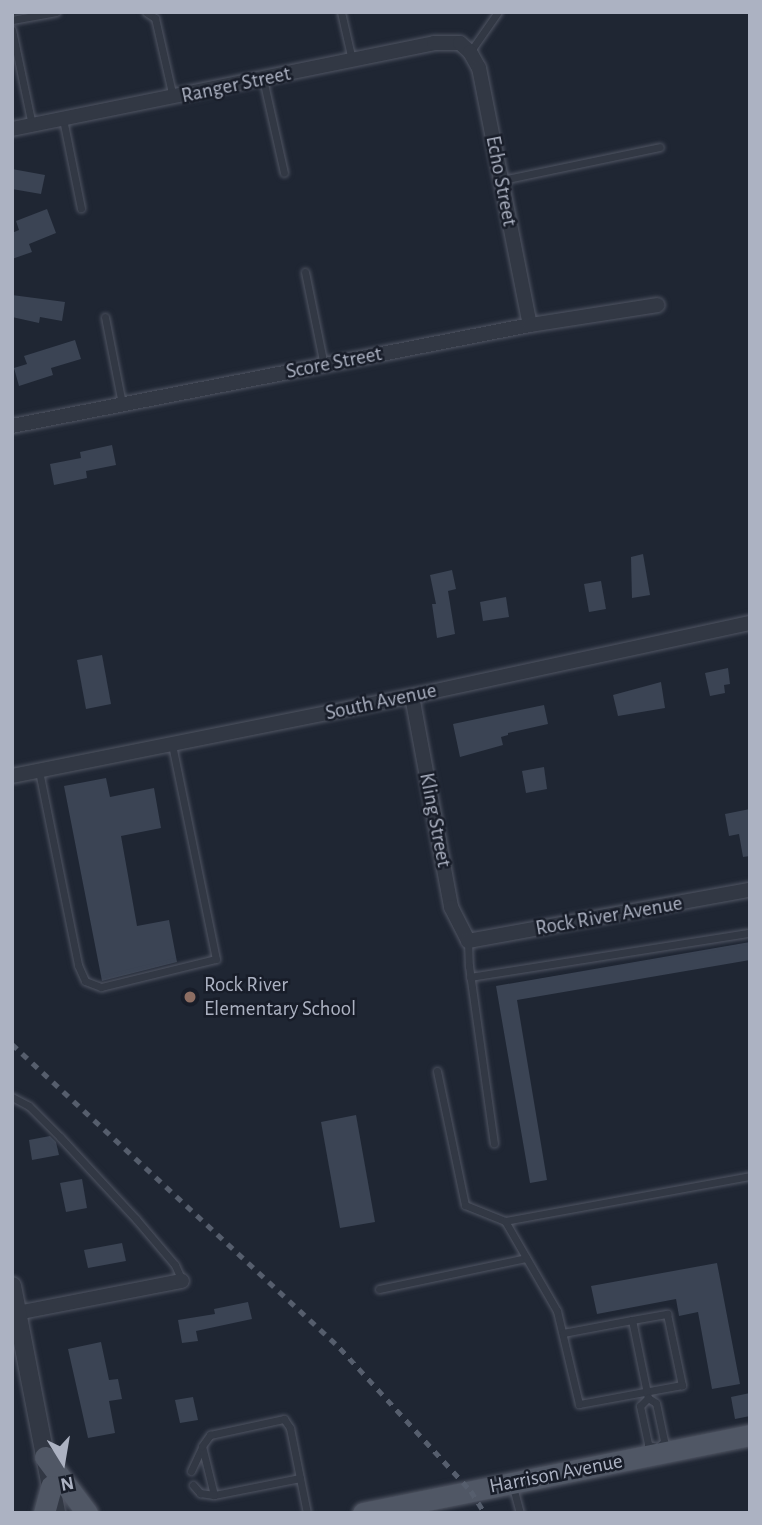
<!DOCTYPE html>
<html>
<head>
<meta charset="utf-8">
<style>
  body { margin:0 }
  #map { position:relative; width:762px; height:1525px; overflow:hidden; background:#1f2633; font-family:"Alegreya Sans",sans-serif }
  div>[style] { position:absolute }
  .building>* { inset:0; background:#3b4454 }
  .roads { filter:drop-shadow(0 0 2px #505563) drop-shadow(0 0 2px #505563) }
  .service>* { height:7px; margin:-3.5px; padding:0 3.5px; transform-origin:3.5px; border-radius:3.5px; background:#323844 }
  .minor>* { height:14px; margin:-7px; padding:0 7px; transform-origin:7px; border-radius:7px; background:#323844 }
  .tertiary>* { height:18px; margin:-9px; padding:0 9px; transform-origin:9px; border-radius:9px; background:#323844 }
  .primary>* { height:21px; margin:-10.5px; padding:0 10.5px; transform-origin:10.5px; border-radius:10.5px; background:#505765 }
  .rail>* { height:4.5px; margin-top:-2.25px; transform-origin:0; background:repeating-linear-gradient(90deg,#565e6d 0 7px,transparent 0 14px) }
  .dots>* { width:19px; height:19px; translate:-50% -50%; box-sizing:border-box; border:4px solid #181d29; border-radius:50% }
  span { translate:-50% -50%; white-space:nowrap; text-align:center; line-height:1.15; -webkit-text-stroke:5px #181d29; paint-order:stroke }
  .street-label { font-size:21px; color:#acb2c2 }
  .poi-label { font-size:21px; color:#acb2c2 }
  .left { translate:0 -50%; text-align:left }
  .frame { position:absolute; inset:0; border:14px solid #acb2c2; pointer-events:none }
  .north { position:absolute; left:28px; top:1427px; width:70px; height:70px; -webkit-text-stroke:5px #181d29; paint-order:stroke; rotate:169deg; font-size:19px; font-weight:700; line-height:28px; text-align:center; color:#acb2c2 }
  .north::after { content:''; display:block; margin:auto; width:24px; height:32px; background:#acb2c2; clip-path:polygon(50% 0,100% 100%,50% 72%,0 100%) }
</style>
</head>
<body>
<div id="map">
  <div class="building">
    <div style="clip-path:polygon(12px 169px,45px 175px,41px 194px,12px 189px)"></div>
    <div style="clip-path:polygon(47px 209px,56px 233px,29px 244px,32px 252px,12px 259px,12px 233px,19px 230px,16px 221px)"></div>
    <div style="clip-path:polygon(12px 295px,65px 302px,62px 321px,40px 317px,39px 323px,12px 317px)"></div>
    <div style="clip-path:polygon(75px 340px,81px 359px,51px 368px,53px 375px,19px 386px,14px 368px,27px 364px,24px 356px)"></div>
    <div style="clip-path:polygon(112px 445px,116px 465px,86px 471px,87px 478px,54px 485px,50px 464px,81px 458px,80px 452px)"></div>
    <div style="clip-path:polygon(643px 554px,650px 595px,632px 598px,631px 557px)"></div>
    <div style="clip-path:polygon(452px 570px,456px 589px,448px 591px,455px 634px,437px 638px,432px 604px,436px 604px,430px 575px)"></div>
    <div style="clip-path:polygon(601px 581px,606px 609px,589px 612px,584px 584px)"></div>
    <div style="clip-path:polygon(506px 597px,509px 617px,483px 621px,480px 602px)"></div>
    <div style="clip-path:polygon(102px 655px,111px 704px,86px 709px,77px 660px)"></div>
    <div style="clip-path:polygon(728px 668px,730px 684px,724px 685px,725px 693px,710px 696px,705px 673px)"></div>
    <div style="clip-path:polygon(661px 682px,665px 708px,618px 716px,613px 695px)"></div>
    <div style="clip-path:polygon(544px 705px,548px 724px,508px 733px,508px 735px,501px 737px,503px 745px,460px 757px,453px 724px)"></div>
    <div style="clip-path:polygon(544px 767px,547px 789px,526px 793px,522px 771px)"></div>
    <div style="clip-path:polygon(106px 778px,110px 797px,154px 788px,161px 828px,121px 836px,137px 926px,169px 920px,177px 962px,102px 981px,64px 786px)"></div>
    <div style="clip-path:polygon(750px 809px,750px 856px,743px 857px,739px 834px,729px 836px,725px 814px)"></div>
    <div style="clip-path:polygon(750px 942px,750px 960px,517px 1000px,547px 1180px,530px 1183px,496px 986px)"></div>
    <div style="clip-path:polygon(356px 1115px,375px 1222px,340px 1228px,321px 1122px)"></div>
    <div style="clip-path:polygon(50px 1136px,56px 1142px,59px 1155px,32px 1160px,29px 1140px)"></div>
    <div style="clip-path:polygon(82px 1179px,87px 1208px,66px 1212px,60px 1183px)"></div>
    <div style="clip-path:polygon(122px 1243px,126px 1261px,88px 1268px,84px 1250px)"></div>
    <div style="clip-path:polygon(717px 1263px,740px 1384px,712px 1389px,698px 1312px,679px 1316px,676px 1299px,597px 1314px,591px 1286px)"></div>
    <div style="clip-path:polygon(248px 1302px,252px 1319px,196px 1331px,198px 1341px,182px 1343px,178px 1320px,215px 1314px,214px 1309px)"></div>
    <div style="clip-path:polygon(101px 1342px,109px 1380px,118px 1379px,122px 1399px,109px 1401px,115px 1433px,88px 1438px,68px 1349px)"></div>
    <div style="clip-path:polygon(750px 1393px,750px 1416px,735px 1419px,731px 1397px)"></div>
    <div style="clip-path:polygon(193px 1397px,198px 1420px,180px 1423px,175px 1400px)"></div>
  </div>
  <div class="roads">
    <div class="service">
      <div style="left:146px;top:12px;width:11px;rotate:34deg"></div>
      <div style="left:155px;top:18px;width:81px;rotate:77.2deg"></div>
      <div style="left:341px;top:12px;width:49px;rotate:77.1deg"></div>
      <div style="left:12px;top:20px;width:45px;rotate:-10.3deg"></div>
      <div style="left:12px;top:30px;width:97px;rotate:78.1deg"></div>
      <div style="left:470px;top:52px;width:49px;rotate:-55deg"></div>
      <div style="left:263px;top:79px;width:96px;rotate:77.4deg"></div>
      <div style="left:63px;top:119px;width:91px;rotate:78.6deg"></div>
      <div style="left:502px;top:180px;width:161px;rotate:-11.8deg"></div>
      <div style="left:305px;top:272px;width:95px;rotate:78.5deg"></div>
      <div style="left:105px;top:317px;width:89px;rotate:78.9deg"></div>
      <div style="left:39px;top:771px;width:198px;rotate:78.6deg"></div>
      <div style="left:78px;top:965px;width:17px;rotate:66deg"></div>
      <div style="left:85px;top:981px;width:17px;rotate:21deg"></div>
      <div style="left:101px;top:987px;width:118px;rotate:-13.7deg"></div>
      <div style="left:216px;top:959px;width:219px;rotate:-101.6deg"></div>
      <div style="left:468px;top:941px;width:25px;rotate:88deg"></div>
      <div style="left:469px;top:966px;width:179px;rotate:82deg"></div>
      <div style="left:470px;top:977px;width:281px;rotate:-9deg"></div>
      <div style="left:437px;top:1071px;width:137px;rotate:78.2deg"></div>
      <div style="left:465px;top:1205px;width:43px;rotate:21.8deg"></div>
      <div style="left:12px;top:1097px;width:19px;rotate:28deg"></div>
      <div style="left:29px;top:1106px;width:44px;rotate:45deg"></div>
      <div style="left:60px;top:1137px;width:112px;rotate:47.2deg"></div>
      <div style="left:136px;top:1219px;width:60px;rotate:49.7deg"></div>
      <div style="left:175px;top:1265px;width:17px;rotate:66deg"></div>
      <div style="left:379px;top:1289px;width:150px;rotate:-11.9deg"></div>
      <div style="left:632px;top:1320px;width:36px;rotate:-10deg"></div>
      <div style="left:667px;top:1314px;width:73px;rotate:78.1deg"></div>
      <div style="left:682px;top:1385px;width:105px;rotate:169.5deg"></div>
      <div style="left:579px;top:1404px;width:96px;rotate:-103.3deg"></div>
      <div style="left:557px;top:1311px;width:104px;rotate:-120deg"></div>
      <div style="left:505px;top:1221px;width:249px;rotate:-10.4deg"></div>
      <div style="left:563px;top:1333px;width:70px;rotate:-10.7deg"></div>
      <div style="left:632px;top:1320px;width:80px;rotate:78.4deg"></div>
      <div style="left:648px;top:1398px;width:9px;rotate:32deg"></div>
      <div style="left:656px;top:1403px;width:40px;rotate:78deg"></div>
      <div style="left:664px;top:1442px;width:8px;rotate:140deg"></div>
      <div style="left:648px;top:1398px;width:11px;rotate:135deg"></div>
      <div style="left:640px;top:1406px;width:40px;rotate:78deg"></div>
      <div style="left:648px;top:1445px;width:8px;rotate:14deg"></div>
      <div style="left:191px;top:1471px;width:26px;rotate:-65deg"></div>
      <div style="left:300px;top:1478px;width:88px;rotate:168.8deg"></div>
      <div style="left:214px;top:1495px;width:50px;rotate:-103.8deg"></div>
      <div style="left:202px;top:1446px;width:14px;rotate:-54deg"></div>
      <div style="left:210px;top:1435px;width:76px;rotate:-12.2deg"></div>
      <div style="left:284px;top:1419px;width:11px;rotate:56deg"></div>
      <div style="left:290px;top:1428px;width:87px;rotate:78.7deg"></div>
      <div style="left:193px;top:1485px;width:11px;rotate:49deg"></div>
      <div style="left:200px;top:1493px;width:14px;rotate:8deg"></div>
      <div style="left:513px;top:1487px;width:27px;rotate:75deg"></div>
    </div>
    <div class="minor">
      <div style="left:12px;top:129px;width:431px;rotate:-11.5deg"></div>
      <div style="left:434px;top:43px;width:26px"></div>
      <div style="left:460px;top:43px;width:13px;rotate:42deg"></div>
      <div style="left:470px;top:52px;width:18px;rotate:61deg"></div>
      <div style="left:479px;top:68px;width:262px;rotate:78.8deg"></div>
      <div style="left:12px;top:426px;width:528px;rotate:-11.03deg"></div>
      <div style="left:530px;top:325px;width:129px;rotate:-8.9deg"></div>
      <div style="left:412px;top:696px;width:215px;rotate:79.5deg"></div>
      <div style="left:451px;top:907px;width:38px;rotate:63deg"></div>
      <div style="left:468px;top:941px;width:287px;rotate:-10.3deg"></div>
      <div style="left:12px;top:776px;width:408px;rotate:-11.3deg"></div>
      <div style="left:412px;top:696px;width:346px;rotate:-12.2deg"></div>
      <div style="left:17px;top:1313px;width:168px;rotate:-11deg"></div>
    </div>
    <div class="tertiary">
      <div style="left:12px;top:1286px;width:231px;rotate:79deg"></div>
    </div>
    <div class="primary">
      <div style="left:45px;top:1457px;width:70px;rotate:53.1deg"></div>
      <div style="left:44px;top:1513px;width:28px;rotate:-75deg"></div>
      <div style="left:363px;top:1513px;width:395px;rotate:-11.4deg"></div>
    </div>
  </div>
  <div class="rail">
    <div style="left:12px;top:1044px;width:447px;rotate:42.8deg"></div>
    <div style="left:340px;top:1348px;width:194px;rotate:47.5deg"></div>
    <div style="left:471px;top:1491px;width:26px;rotate:58deg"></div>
  </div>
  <div class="dots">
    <div style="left:190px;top:997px;background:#8d6e63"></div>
  </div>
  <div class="street-label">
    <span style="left:236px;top:85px;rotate:-12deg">Ranger Street</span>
    <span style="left:501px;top:181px;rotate:79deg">Echo Street</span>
    <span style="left:334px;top:363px;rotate:-11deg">Score Street</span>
    <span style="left:381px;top:702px;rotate:-12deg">South Avenue</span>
    <span style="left:435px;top:820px;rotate:79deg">Kling Street</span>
    <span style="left:609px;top:916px;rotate:-10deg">Rock River Avenue</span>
    <span style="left:556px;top:1474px;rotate:-11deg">Harrison Avenue</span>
  </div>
  <div class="poi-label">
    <span class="left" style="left:204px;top:997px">Rock River<br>Elementary School</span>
  </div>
  <div class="frame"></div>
  <div class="north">N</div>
</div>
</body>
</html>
